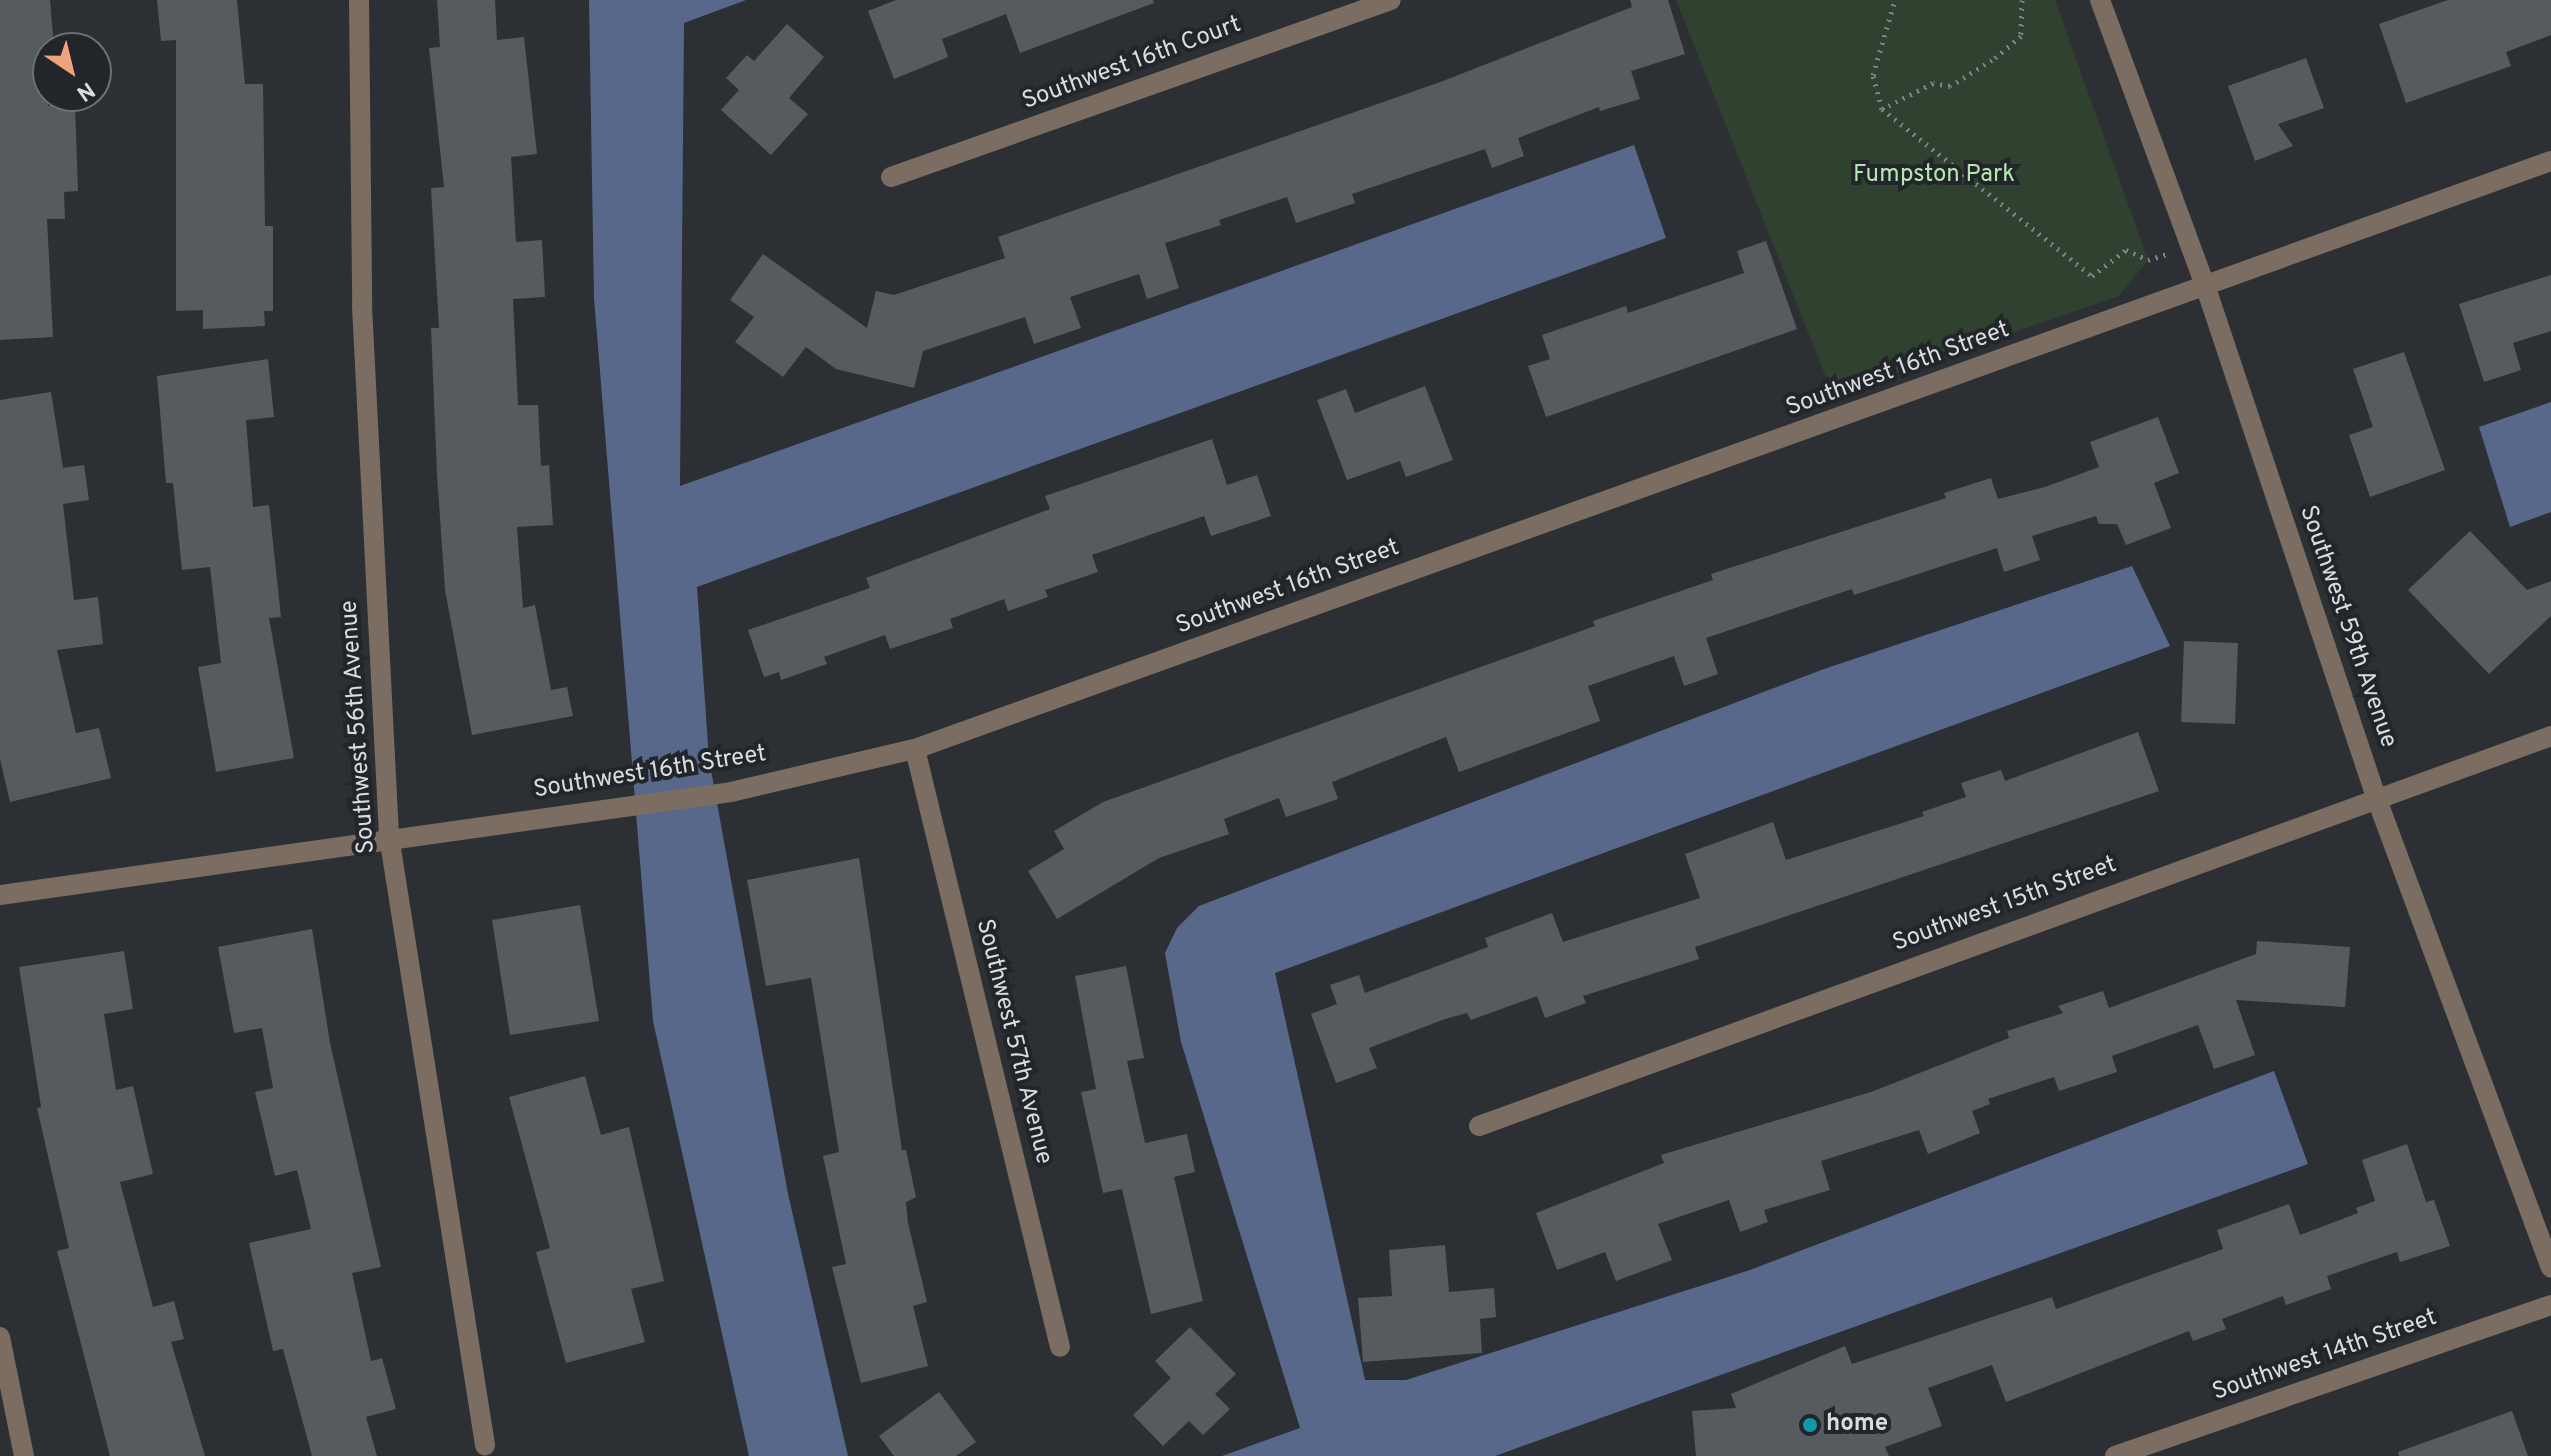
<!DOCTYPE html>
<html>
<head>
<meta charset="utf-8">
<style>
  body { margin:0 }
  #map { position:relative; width:2551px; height:1456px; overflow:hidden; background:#2c3034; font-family:Overpass,sans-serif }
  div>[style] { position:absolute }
  .green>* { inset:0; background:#31412f }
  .water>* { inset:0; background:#58688a }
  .building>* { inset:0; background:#565b60 }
  .path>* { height:5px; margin-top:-2.5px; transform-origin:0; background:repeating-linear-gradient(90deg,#7e8185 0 2px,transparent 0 8px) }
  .minor>* { height:20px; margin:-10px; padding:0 10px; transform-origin:10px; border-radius:10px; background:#7b6d61 }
  .dots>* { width:22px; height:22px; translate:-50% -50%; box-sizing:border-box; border:4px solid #22262a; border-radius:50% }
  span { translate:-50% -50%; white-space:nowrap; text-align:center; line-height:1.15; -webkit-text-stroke:8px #22262a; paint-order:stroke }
  .street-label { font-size:24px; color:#dadde0 }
  .park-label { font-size:24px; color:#b8e6b0 }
  .poi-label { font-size:24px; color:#dadde0; font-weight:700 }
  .left { translate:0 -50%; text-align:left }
  .north { position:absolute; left:32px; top:32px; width:80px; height:80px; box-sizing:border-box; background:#22262a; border:2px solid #6c6f73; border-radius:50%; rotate:145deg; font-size:22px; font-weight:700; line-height:32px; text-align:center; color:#dadde0 }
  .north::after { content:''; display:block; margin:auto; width:28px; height:36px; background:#f0a27a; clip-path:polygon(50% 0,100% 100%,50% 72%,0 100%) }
</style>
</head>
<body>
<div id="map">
  <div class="green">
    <div style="clip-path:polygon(1676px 0,2055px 0,2148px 260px,2119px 296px,1833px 395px)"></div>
  </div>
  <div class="water">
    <div style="clip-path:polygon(589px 0,746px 0,684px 23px,680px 486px,1634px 145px,1666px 238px,697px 587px,709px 759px,788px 1194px,848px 1456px,749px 1456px,653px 1021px,594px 298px)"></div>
    <div style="clip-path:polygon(2551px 402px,2551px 512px,2510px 527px,2479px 427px)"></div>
    <div style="clip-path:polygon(2132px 566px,2170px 646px,1275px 973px,1365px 1380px,1406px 1380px,1750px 1270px,2274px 1071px,2308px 1164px,1495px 1456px,1222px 1456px,1300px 1428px,1181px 1042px,1165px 953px,1177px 928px,1199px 906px,1824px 669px)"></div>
  </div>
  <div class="building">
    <div style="clip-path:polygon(0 0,50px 0,54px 48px,48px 48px,48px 106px,75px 105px,78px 191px,64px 192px,65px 219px,47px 219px,53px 337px,0 340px)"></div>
    <div style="clip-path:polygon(157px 0,237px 0,245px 84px,263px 84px,265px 226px,273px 226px,273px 311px,264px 311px,265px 326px,203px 329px,203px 310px,176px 311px,176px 40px,161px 41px)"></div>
    <div style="clip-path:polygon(437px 0,495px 0,497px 40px,524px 37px,537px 154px,511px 157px,516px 242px,542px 240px,545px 297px,513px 299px,518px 405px,538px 405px,541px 466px,549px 465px,553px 525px,517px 527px,523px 608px,535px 605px,551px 690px,567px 687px,573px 716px,472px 735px,445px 590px,437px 474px,431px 328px,439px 328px,431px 188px,444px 187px,429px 48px,440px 47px)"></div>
    <div style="clip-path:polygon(896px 0,1153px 0,1154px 3px,1020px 53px,1006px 14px,942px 39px,948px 57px,894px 79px,868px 11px)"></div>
    <div style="clip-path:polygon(1630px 0,1668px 0,1685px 54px,1631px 71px,1640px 99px,1600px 111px,1599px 107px,1518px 138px,1524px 156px,1492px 168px,1485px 149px,1352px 194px,1355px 203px,1296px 223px,1287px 197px,1219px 220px,1221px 225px,1165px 243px,1179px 288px,1147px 299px,1139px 274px,1070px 297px,1081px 328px,1034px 344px,1025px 317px,923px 351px,914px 388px,836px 369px,806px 347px,783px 377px,735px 342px,754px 317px,730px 300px,763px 254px,867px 328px,876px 291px,894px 295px,1005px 258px,998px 237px,1443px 81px,1632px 7px)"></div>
    <div style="clip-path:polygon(2448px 0,2551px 0,2551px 35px,2506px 52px,2511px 66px,2406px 103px,2379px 24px)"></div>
    <div style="clip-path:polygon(787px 24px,824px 57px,789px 98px,808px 114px,771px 155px,721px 110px,739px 90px,726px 78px,747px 55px,754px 61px)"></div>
    <div style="clip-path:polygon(2306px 58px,2324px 108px,2278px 124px,2293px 146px,2255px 161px,2228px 86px)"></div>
    <div style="clip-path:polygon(1766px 241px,1797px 329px,1546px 417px,1528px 366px,1550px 359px,1542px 335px,1626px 306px,1628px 313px,1744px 273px,1737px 251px)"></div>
    <div style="clip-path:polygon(2551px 275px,2551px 331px,2513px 343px,2521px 370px,2484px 382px,2459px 304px)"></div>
    <div style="clip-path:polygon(2404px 352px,2445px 470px,2370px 497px,2349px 435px,2373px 427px,2353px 369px)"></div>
    <div style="clip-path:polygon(268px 359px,274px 417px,246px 420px,253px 507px,269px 505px,281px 617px,269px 618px,294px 758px,216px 772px,198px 667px,221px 663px,210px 567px,182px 570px,173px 483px,166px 483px,157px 376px)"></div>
    <div style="clip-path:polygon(1425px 386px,1453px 460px,1406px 477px,1400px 461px,1347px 480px,1317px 400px,1346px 389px,1355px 413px)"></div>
    <div style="clip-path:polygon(51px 392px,63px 468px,84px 465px,89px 500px,63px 504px,74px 600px,98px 597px,103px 644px,57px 650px,76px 733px,99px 728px,111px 778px,10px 802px,0 759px,0 400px)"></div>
    <div style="clip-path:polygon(2158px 417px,2179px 473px,2154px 483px,2171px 528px,2126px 545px,2117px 524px,2099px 524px,2096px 516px,2032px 536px,2040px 560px,2004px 572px,1997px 548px,1854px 595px,1852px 589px,1706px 638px,1718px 674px,1684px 686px,1674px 656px,1588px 686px,1600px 721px,1459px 772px,1446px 737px,1332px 782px,1338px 799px,1286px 817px,1279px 798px,1224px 819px,1229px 834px,1159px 858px,1057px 919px,1028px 871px,1064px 849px,1054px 831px,1103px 802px,1595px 626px,1593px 621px,1713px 580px,1711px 574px,1946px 498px,1944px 493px,1991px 478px,1998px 499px,2045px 487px,2099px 467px,2090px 442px)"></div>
    <div style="clip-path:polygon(1212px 439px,1227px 485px,1257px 475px,1271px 516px,1211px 536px,1204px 516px,1092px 555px,1098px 572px,1045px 590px,1048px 597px,1008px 611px,1004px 599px,950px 619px,953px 628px,890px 649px,885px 635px,824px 657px,827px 664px,781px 680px,779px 672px,764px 677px,748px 630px,870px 588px,866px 578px,1050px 509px,1045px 496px)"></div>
    <div style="clip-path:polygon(2470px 531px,2527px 590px,2551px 581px,2551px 616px,2489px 674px,2408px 590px)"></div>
    <div style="clip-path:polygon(2184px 641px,2238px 643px,2235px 724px,2181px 722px)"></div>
    <div style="clip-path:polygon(2138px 732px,2159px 791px,1695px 947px,1699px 959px,1583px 996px,1586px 1003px,1545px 1018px,1537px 996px,1471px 1020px,1467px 1013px,1445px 1019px,1369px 1048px,1377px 1068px,1336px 1083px,1311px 1014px,1337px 1004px,1330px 985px,1359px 975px,1365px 993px,1488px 947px,1485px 938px,1552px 913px,1563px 942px,1700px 898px,1685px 854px,1773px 822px,1786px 860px,1924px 816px,1922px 812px,1966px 797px,1961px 783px,2001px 770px,2005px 781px)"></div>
    <div style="clip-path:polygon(859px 858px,902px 1150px,906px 1150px,916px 1197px,906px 1202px,908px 1223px,927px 1302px,913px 1306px,928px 1366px,861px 1383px,832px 1267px,846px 1264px,823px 1156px,839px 1152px,811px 978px,766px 986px,747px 880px)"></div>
    <div style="clip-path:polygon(580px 905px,599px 1021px,510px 1035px,492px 920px)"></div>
    <div style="clip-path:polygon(312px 929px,330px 1043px,381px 1267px,352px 1273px,371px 1361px,382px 1358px,396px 1409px,366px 1417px,377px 1456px,312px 1456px,283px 1349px,273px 1351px,249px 1243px,311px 1229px,297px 1170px,275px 1176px,255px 1092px,273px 1088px,262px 1028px,234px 1033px,218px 947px)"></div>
    <div style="clip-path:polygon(2257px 941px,2350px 947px,2345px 1007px,2236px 1000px,2255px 1055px,2214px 1069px,2198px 1025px,2112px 1056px,2117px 1072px,2059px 1091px,2054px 1077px,1988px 1099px,1990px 1104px,1972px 1111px,1980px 1133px,1928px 1154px,1919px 1130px,1821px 1161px,1830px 1190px,1764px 1210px,1768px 1222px,1740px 1232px,1729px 1200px,1658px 1224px,1672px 1260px,1616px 1281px,1605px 1252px,1557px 1270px,1536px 1213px,1664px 1163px,1661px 1155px,1871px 1092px,2009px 1038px,2007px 1031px,2063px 1013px,2058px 1006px,2103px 991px,2109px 1008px,2256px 954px)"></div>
    <div style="clip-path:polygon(124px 951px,133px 1009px,104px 1014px,116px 1090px,133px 1086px,153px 1174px,120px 1182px,153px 1307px,174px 1301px,184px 1339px,171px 1342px,205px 1456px,110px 1456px,57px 1251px,69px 1248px,37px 1108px,41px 1107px,19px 967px)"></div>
    <div style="clip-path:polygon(1126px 966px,1144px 1058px,1127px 1061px,1145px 1143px,1187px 1134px,1195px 1172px,1174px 1177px,1203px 1301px,1151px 1314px,1122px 1189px,1103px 1193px,1081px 1092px,1096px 1089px,1075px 976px)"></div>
    <div style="clip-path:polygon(585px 1076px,601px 1135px,629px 1127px,664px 1281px,631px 1289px,645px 1342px,566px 1363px,536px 1252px,550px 1248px,509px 1097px)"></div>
    <div style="clip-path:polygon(2407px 1144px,2426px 1202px,2434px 1200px,2450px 1246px,2400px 1262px,2397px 1252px,2327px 1276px,2331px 1289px,2286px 1305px,2283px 1296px,2222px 1319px,2226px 1329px,2193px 1341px,2189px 1331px,2006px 1402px,1992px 1365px,1928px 1388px,1942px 1426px,1885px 1447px,1889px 1456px,1696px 1456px,1692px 1411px,1736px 1408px,1731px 1394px,1845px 1346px,1852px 1364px,2052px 1297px,2056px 1309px,2223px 1249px,2217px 1230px,2289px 1204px,2300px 1235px,2358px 1213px,2356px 1208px,2375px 1201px,2362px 1160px)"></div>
    <div style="clip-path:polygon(1445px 1245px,1449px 1292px,1494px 1288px,1496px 1317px,1480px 1319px,1482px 1353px,1363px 1362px,1358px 1298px,1392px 1296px,1389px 1250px)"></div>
    <div style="clip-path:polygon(1190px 1327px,1236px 1374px,1215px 1394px,1230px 1409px,1203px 1435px,1189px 1421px,1163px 1446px,1133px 1415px,1171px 1378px,1155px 1361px)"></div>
    <div style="clip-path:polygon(939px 1392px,976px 1442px,956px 1456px,894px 1456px,879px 1436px)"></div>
    <div style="clip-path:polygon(2512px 1411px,2528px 1456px,2399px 1456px,2398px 1452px)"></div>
  </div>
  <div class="path">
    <div style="left:2022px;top:0;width:36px;rotate:92deg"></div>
    <div style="left:2021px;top:36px;width:38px;rotate:140deg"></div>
    <div style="left:1992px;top:60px;width:49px;rotate:148.2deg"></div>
    <div style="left:1950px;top:86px;width:17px;rotate:-170deg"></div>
    <div style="left:1933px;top:83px;width:57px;rotate:153deg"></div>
    <div style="left:1882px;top:109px;width:268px;rotate:38.5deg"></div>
    <div style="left:2092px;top:276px;width:43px;rotate:-37.4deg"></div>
    <div style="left:2126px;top:250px;width:24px;rotate:24deg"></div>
    <div style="left:2148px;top:260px;width:20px;rotate:-18deg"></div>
    <div style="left:1882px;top:109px;width:35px;rotate:-105deg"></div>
    <div style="left:1873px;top:75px;width:78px;rotate:-73.7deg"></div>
  </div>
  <div class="minor">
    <div style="left:359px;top:0;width:306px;rotate:89.4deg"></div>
    <div style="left:362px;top:306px;width:531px;rotate:87.08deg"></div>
    <div style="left:389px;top:836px;width:617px;rotate:81.04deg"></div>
    <div style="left:2100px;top:0;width:307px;rotate:69.8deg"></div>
    <div style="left:2206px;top:288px;width:537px;rotate:71.53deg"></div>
    <div style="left:2376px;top:797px;width:502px;rotate:69.62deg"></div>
    <div style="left:891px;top:177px;width:530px;rotate:-19.49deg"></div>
    <div style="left:915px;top:749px;width:615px;rotate:76.37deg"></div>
    <div style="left:0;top:895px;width:738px;rotate:-8.02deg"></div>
    <div style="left:731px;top:792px;width:189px;rotate:-13.2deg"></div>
    <div style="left:915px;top:749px;width:1738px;rotate:-19.77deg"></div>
    <div style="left:1479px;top:1126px;width:1141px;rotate:-19.99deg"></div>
    <div style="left:0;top:1337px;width:121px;rotate:78.6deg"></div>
    <div style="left:2115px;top:1456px;width:461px;rotate:-19.1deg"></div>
  </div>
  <div class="dots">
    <div style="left:1810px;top:1425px;background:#0f9aa8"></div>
  </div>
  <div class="street-label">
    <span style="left:1132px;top:64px;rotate:-20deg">Southwest 16th Court</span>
    <span style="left:1898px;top:370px;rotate:-20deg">Southwest 16th Street</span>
    <span style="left:1288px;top:588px;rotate:-20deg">Southwest 16th Street</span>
    <span style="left:2347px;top:627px;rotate:71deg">Southwest 59th Avenue</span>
    <span style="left:359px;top:727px;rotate:-94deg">Southwest 56th Avenue</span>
    <span style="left:650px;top:773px;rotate:-9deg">Southwest 16th Street</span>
    <span style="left:2005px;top:905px;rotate:-20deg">Southwest 15th Street</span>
    <span style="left:1013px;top:1042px;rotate:76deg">Southwest 57th Avenue</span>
    <span style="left:2325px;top:1356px;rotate:-19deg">Southwest 14th Street</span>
  </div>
  <div class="park-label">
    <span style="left:1934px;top:176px">Fumpston Park</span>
  </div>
  <div class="poi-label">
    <span class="left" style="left:1826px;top:1425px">home</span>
  </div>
  <div class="north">N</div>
</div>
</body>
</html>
